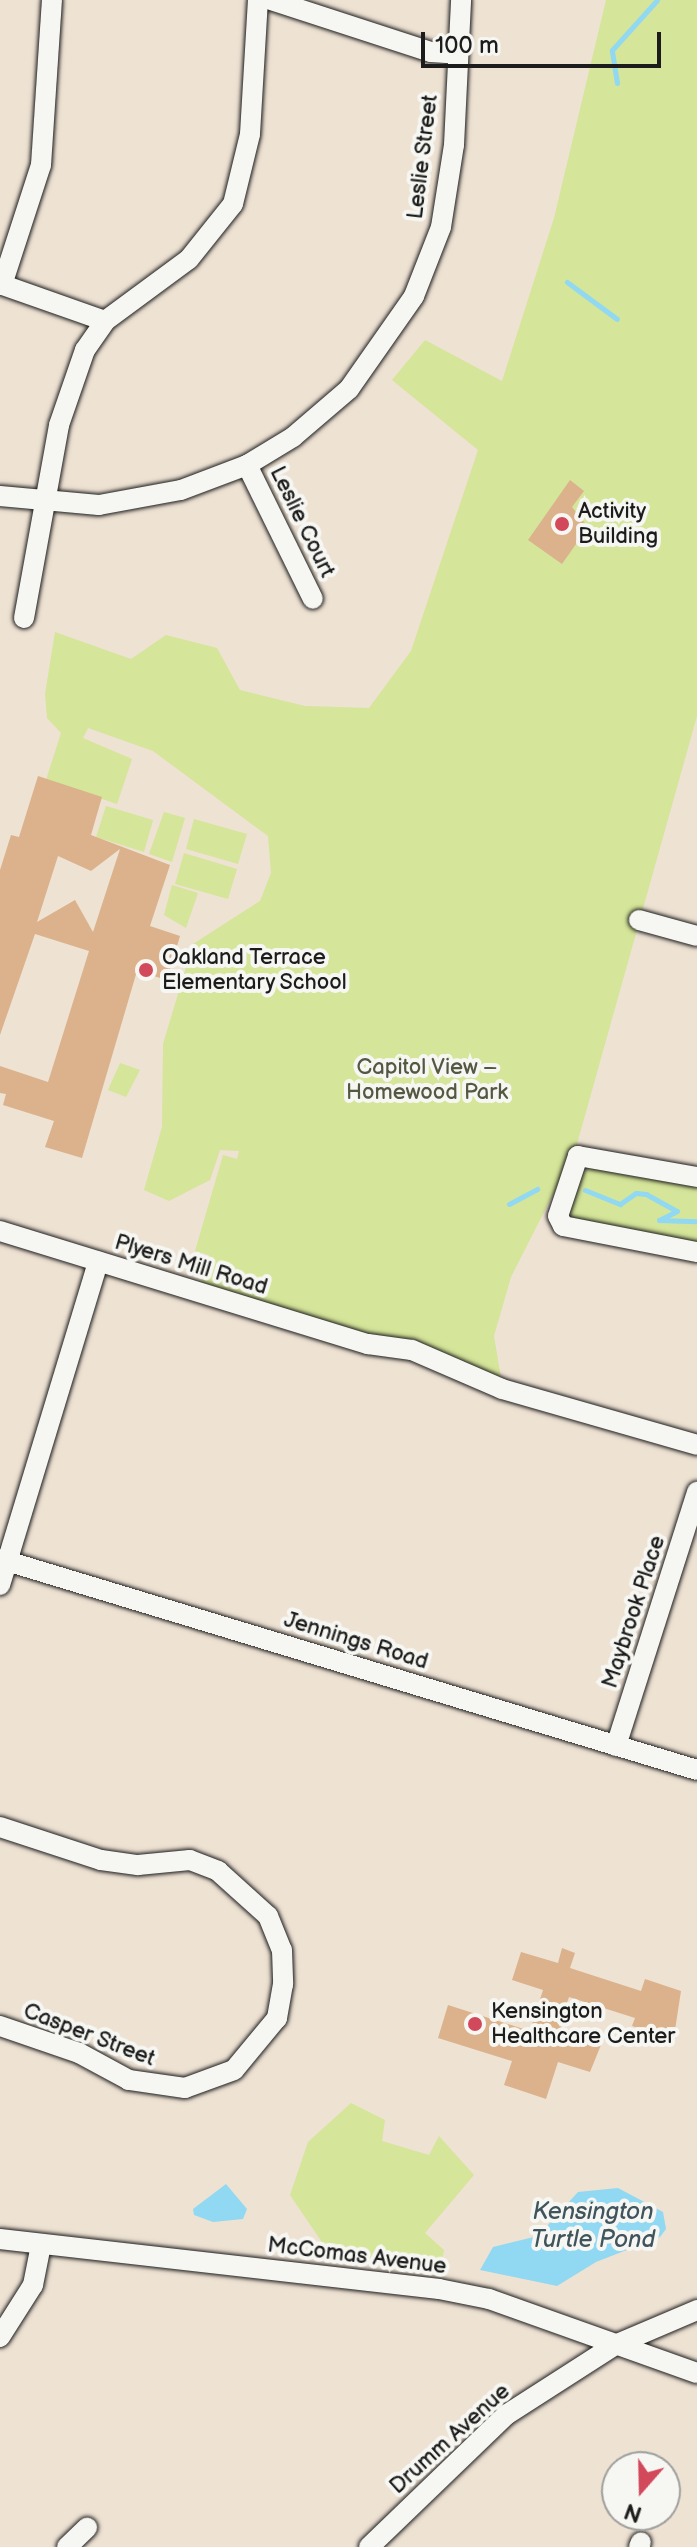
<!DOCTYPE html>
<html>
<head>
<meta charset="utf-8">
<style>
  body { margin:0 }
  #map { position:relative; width:697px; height:2547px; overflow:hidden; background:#eee2d3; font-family:"Balsamiq Sans",sans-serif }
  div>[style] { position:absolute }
  .green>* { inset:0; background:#d5e599 }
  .water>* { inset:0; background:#91d8f2 }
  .stream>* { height:5px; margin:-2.5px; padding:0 2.5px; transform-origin:2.5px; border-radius:2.5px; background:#91d8f2 }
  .building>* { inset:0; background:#dbb28c }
  .roads { filter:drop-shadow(0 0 2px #1c1c1c) drop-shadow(0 0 2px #1c1c1c) }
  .minor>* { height:20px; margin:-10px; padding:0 10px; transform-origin:10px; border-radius:10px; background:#f6f6f2 }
  .dots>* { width:22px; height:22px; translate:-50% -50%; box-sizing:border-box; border:4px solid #f6f6f2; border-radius:50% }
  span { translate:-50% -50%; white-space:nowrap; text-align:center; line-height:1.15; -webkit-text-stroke:8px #f6f6f2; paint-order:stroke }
  .street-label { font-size:22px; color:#1c1c1c }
  .poi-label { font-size:22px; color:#1c1c1c }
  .left { translate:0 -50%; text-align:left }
  .park-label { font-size:22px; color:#545842 }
  .water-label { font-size:24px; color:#3f545c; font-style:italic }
  .north { position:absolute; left:601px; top:2451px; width:80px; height:80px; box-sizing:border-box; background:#f6f6f2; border:2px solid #9f9f9c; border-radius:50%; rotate:200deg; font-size:22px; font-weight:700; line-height:32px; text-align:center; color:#1c1c1c }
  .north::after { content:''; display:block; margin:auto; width:28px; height:36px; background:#d1495b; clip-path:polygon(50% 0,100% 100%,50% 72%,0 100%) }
  .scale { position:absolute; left:421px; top:32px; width:240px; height:36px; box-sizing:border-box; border:4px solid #1c1c1c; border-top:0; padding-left:10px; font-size:24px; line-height:28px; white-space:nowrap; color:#1c1c1c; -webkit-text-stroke:6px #f6f6f2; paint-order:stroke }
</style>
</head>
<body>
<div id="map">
  <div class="green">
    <div style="clip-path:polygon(606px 0,697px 0,697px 716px,575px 1151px,511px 1277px,494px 1336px,502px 1384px,198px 1292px,209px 1255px,195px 1251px,223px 1155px,237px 1159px,239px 1151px,220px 1150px,210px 1180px,169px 1201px,144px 1190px,162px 1127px,163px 1044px,193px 944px,260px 901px,271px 873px,268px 836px,153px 751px,88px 728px,83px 738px,132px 759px,117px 804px,46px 780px,61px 733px,47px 718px,45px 694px,55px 632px,131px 659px,166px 635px,217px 648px,240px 690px,305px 706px,369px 708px,411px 651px,478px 450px,392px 380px,425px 340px,502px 381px,554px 218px)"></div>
    <div style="clip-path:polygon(106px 806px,153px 820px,144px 852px,96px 837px)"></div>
    <div style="clip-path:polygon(164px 812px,185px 818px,172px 862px,149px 854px)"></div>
    <div style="clip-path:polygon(194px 819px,247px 834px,238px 864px,186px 849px)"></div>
    <div style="clip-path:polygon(184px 853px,237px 869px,228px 899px,175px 884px)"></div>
    <div style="clip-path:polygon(172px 885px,198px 893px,186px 928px,164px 915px)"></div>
    <div style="clip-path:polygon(120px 1063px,140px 1070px,126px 1097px,108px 1090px)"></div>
    <div style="clip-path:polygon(598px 1166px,697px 1183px,697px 1243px,573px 1218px,568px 1210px,582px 1172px)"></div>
    <div style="clip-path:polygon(351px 2103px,385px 2120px,382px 2141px,429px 2155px,439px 2136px,474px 2175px,425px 2233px,444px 2250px,441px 2268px,332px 2257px,290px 2195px,308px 2142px)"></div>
  </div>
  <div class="water">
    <div style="clip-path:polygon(226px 2184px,247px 2209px,243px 2219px,213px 2222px,194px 2215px,193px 2209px)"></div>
    <div style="clip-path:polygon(618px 2188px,663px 2212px,666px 2229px,660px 2237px,596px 2262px,557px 2286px,480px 2270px,493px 2247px,538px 2236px,578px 2192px)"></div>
  </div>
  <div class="stream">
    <div style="left:617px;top:83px;width:33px;rotate:-99deg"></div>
    <div style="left:612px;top:50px;width:67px;rotate:-48deg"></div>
    <div style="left:567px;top:282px;width:62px;rotate:36.5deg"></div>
    <div style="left:585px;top:1190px;width:38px;rotate:22deg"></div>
    <div style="left:620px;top:1204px;width:19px;rotate:-35deg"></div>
    <div style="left:636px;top:1193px;width:10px;rotate:6deg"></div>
    <div style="left:646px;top:1194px;width:35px;rotate:29deg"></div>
    <div style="left:677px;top:1211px;width:20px;rotate:153deg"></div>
    <div style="left:659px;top:1220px;width:38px;rotate:2deg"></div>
    <div style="left:509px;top:1204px;width:32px;rotate:-28deg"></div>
  </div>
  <div class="building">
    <div style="clip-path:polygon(570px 480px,584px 491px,572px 507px,588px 527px,562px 564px,528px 540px)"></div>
    <div style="clip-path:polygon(evenodd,38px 776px,102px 797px,91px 835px,170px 865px,150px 926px,180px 936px,167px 980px,137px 971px,82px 1158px,45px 1147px,54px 1121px,3px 1105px,6px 1094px,0 1093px,0 1066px,48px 1082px,89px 951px,35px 934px,0 1035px,0 870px,11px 835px,19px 837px,38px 776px,120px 849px,93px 932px,75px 900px,37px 922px,58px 856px,91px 871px,120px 849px)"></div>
    <div style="clip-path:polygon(562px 1948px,575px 1953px,570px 1968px,641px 1991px,645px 1979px,681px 1991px,675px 2030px,667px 2027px,665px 2036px,632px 2026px,635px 2018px,569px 1997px,559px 2026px,603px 2040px,590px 2072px,558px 2062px,546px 2099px,504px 2085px,512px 2061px,438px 2038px,448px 2005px,530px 2031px,543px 1990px,512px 1980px,521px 1952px,558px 1963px)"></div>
  </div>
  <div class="roads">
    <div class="minor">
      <div style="left:271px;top:0;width:168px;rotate:18deg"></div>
      <div style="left:431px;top:52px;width:27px;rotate:4deg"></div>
      <div style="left:0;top:284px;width:111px;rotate:19.4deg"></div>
      <div style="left:2px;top:285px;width:126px;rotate:-72deg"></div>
      <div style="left:41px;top:165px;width:165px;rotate:-86.2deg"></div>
      <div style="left:247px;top:465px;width:149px;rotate:63.8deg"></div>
      <div style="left:0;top:496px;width:99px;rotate:5.2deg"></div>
      <div style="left:99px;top:505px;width:83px;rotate:-10.4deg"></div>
      <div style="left:181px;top:490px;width:71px;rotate:-20.7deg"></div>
      <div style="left:247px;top:465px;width:54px;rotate:-31.3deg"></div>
      <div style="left:293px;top:437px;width:74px;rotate:-40.6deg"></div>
      <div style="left:349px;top:389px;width:113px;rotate:-55deg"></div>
      <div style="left:414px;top:296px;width:74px;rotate:-68.6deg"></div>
      <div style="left:441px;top:227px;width:83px;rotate:-81deg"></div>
      <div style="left:454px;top:145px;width:145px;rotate:-87.2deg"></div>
      <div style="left:24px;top:618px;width:196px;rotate:-79.7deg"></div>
      <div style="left:59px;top:425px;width:79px;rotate:-70.9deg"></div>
      <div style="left:85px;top:350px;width:35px;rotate:-55deg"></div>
      <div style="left:105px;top:321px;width:104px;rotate:-36.4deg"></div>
      <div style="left:189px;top:259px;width:70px;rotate:-51.3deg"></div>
      <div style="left:233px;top:204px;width:72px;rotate:-76.3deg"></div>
      <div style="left:250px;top:134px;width:134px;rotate:-86.6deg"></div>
      <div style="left:639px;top:920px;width:60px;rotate:15.4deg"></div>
      <div style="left:697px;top:1177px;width:121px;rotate:-170deg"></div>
      <div style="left:578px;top:1156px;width:63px;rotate:108.4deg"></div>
      <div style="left:558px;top:1216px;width:11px;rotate:63deg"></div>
      <div style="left:563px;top:1226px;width:136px;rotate:11deg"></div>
      <div style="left:0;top:1231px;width:385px;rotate:17.1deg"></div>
      <div style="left:368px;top:1344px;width:44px;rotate:7.8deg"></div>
      <div style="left:412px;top:1350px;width:98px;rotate:23.4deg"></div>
      <div style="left:502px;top:1389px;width:203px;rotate:16deg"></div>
      <div style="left:0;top:1559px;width:728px;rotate:16.84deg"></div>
      <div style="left:0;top:1585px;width:338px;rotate:-73.1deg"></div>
      <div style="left:616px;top:1746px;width:267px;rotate:-72.3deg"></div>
      <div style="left:0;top:1827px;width:106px;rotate:18.1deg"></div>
      <div style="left:101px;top:1860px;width:37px;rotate:8deg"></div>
      <div style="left:138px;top:1865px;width:52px;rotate:-5.5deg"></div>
      <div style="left:190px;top:1860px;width:30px;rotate:21deg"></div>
      <div style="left:218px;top:1871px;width:67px;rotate:42deg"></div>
      <div style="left:268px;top:1916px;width:37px;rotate:68deg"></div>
      <div style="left:282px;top:1950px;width:34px;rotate:88deg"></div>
      <div style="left:283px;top:1984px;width:35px;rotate:100deg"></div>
      <div style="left:277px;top:2018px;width:67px;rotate:129.6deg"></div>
      <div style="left:234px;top:2070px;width:52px;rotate:159.8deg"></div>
      <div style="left:185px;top:2088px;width:57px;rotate:-171.9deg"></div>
      <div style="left:129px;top:2080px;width:57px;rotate:-151.6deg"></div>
      <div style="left:79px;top:2053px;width:83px;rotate:-161.1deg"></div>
      <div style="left:0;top:2239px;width:442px;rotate:6.5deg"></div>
      <div style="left:439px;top:2289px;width:51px;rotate:11.3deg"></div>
      <div style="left:489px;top:2299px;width:221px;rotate:19.6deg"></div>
      <div style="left:0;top:2337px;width:62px;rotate:-57.6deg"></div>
      <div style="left:33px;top:2285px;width:41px;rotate:-78.7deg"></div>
      <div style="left:67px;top:2547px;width:28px;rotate:-44deg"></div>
      <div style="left:369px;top:2547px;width:190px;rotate:-43.9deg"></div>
      <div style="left:506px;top:2415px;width:130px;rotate:-32.7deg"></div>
      <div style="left:615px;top:2345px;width:89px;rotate:-23.1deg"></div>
      <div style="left:639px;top:2547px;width:5px;rotate:-68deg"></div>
    </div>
  </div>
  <div class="dots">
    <div style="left:562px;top:524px;background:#d1495b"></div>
    <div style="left:146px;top:970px;background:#d1495b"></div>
    <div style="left:475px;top:2024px;background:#d1495b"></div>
  </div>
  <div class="street-label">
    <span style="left:423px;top:157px;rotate:-83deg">Leslie Street</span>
    <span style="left:302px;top:522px;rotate:64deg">Leslie Court</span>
    <span style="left:191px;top:1265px;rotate:17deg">Plyers Mill Road</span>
    <span style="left:634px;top:1612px;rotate:-72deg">Maybrook Place</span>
    <span style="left:356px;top:1641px;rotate:17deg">Jennings Road</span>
    <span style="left:89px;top:2035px;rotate:21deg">Casper Street</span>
    <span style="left:357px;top:2256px;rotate:7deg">McComas Avenue</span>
    <span style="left:450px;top:2439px;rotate:-42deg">Drumm Avenue</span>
  </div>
  <div class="poi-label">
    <span class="left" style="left:578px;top:524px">Activity<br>Building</span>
    <span class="left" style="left:162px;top:970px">Oakland Terrace<br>Elementary School</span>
    <span class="left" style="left:491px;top:2024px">Kensington<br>Healthcare Center</span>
  </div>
  <div class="park-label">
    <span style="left:427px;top:1080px">Capitol View –<br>Homewood Park</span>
  </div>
  <div class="water-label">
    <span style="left:593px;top:2226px">Kensington<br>Turtle Pond</span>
  </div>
  <div class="north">N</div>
  <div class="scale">100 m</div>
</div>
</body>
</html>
